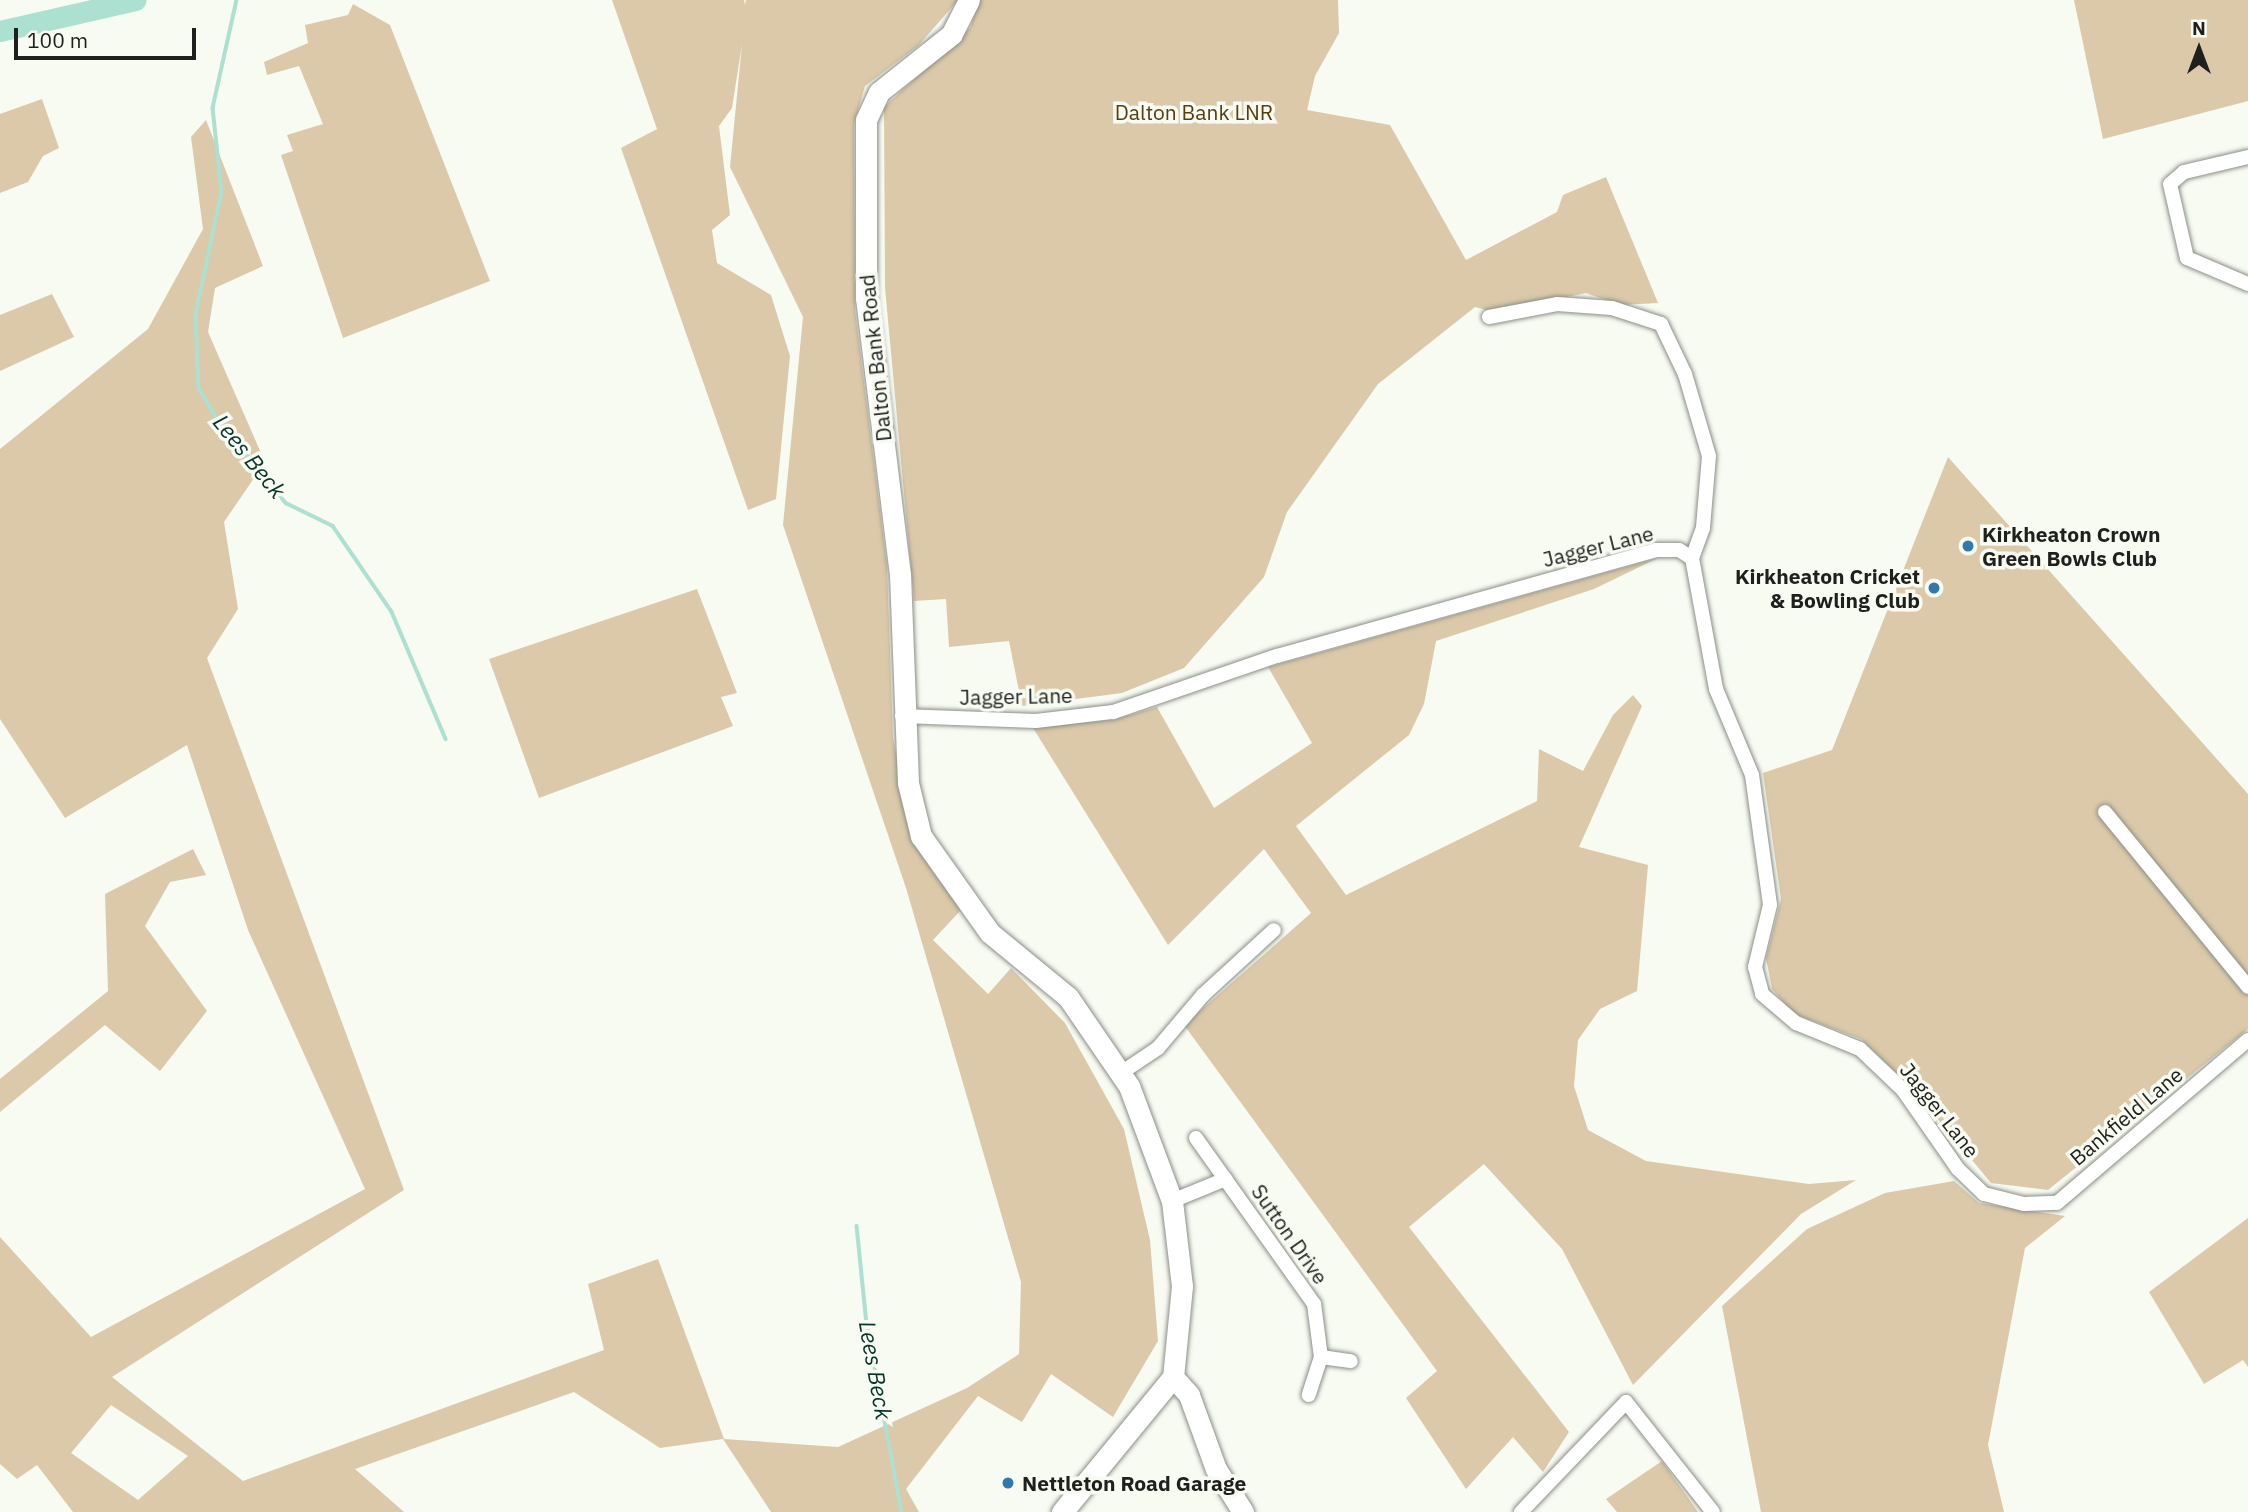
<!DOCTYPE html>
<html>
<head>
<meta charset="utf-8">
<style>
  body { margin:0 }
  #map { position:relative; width:2248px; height:1512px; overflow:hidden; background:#f7fbf2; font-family:"IBM Plex Sans",sans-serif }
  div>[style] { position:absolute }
  .green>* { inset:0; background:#dbc9a9 }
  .stream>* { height:3.5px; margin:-1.75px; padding:0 1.75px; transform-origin:1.75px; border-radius:1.75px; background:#ace0d0 }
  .river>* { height:21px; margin:-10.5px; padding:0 10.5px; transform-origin:10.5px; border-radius:10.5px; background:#ace0d0 }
  .roads { filter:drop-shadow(0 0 2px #8b8f87) drop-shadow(0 0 2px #8b8f87) }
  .street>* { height:14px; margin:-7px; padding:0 7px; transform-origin:7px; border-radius:7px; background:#fff }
  .secondary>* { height:21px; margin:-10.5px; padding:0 10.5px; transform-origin:10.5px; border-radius:10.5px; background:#fff }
  .dots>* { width:19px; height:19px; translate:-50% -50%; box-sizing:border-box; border:4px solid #f7fbf2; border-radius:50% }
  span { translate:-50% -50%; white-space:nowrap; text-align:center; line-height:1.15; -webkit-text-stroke:7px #f7fbf2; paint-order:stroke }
  .park-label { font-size:21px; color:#563e0e }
  .street-label { font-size:21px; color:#1f201d }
  .poi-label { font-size:21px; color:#1f201d; font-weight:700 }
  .left { translate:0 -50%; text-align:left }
  .right { translate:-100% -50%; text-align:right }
  .water-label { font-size:23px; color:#05352b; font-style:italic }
  .north { position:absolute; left:2164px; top:14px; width:70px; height:70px; -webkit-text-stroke:5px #f7fbf2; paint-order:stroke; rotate:0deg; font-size:19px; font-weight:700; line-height:28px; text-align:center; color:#1f201d }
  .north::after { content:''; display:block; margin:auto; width:24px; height:32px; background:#1f201d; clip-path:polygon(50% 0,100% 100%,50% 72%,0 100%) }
  .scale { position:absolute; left:14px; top:28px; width:182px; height:32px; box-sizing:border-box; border:4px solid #1f201d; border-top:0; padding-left:9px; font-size:21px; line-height:24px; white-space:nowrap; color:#1f201d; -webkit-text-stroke:5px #f7fbf2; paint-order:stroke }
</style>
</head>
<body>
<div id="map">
  <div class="green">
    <div style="clip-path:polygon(evenodd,612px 0,744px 0,745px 5px,746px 0,958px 0,919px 45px,865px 86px,854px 124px,855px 310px,887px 566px,893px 737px,911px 839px,961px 910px,933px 940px,988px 994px,1011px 968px,1065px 1023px,1124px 1129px,1150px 1240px,1158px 1341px,1113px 1417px,1051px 1374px,1022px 1422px,978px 1396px,906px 1489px,919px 1512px,771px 1512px,723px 1439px,660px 1448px,574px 1392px,355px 1469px,404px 1512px,73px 1512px,37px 1465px,17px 1479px,0 1464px,0 1237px,91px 1337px,365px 1189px,248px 930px,187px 745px,65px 818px,0 719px,0 449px,148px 329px,203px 229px,191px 137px,206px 120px,263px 266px,215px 288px,208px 332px,265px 462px,224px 522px,238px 609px,207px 658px,404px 1190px,112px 1377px,243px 1481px,604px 1350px,588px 1284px,658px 1259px,724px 1439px,838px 1447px,967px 1388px,1019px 1354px,1021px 1282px,906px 888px,783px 525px,803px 317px,730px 167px,742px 44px,732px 108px,719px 126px,730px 215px,712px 230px,717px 263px,771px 295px,790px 356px,776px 499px,748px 510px,621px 148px,657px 129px,612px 0,111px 1405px,188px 1456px,138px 1500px,71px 1453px,111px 1405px)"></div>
    <div style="clip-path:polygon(979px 0,1338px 0,1339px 33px,1315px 76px,1307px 110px,1390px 125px,1466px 260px,1557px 212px,1563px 195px,1606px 177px,1658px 303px,1620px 305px,1586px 293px,1494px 312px,1475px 307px,1378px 384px,1287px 512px,1264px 577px,1184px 668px,1122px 693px,1022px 706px,1009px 641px,949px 647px,946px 599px,914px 601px,885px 288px,884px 107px,970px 28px)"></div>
    <div style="clip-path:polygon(2074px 0,2248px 0,2248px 101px,2103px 139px)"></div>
    <div style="clip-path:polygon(353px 4px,390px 25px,490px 281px,343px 338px,281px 155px,293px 151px,287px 135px,323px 124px,299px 66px,267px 75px,264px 62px,308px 43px,305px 25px,348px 15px)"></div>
    <div style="clip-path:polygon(42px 99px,59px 148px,43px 156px,28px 182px,0 193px,0 114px)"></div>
    <div style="clip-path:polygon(52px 294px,74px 337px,0 371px,0 315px)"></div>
    <div style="clip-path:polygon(1948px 457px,2248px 794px,2248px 1029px,2048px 1190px,1991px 1183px,1913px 1089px,1861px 1039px,1794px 1014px,1772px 989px,1766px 958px,1781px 899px,1763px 773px,1832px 750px)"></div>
    <div style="clip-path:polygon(1658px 558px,1594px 589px,1436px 641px,1424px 704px,1409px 735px,1296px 826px,1346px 895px,1537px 801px,1539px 749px,1583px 771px,1613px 715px,1633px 695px,1642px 706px,1579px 847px,1648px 865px,1637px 991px,1600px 1009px,1578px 1040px,1574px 1086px,1588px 1130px,1646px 1161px,1809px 1184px,1856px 1180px,1801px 1214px,1633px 1385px,1562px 1249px,1484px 1164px,1409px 1227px,1569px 1432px,1543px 1472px,1513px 1437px,1466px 1489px,1406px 1398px,1437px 1371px,1184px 1025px,1311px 913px,1264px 849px,1168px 945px,1033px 728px,1116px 719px,1157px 707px,1214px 808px,1312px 743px,1268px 667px)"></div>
    <div style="clip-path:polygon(697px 589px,737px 693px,721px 697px,733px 726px,539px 798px,489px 659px)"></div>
    <div style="clip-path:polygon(193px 849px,206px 875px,170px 882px,145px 926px,207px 1011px,160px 1071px,105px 1025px,0 1112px,0 1079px,108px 991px,105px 894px)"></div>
    <div style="clip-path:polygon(1954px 1181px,1979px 1203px,2065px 1216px,2025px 1248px,1988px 1445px,2004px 1512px,1761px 1512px,1722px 1306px,1807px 1229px,1885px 1193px)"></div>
    <div style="clip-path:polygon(2248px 1218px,2248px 1367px,2243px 1360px,2204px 1384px,2149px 1292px)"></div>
    <div style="clip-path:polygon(1662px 1461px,1698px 1512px,1617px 1512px,1606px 1499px)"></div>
  </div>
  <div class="stream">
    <div style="left:237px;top:0;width:111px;rotate:102.5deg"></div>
    <div style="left:213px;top:108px;width:84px;rotate:83.9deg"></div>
    <div style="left:222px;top:192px;width:125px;rotate:102deg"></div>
    <div style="left:196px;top:314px;width:74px;rotate:87.7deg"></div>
    <div style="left:199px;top:388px;width:51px;rotate:59.4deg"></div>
    <div style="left:225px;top:432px;width:94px;rotate:49.3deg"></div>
    <div style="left:286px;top:503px;width:52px;rotate:26.1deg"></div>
    <div style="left:333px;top:526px;width:104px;rotate:55.5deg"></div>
    <div style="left:392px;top:612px;width:138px;rotate:67deg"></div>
    <div style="left:857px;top:1226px;width:99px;rotate:84.2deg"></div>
    <div style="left:867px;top:1324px;width:191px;rotate:79.5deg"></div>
  </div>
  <div class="river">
    <div style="left:0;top:31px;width:139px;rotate:-12.9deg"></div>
  </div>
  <div class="roads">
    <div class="street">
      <div style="left:2248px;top:157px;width:66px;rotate:166.8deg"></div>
      <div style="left:2184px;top:172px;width:18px;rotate:139deg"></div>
      <div style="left:2170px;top:184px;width:76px;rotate:77.1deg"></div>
      <div style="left:2187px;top:258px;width:66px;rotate:23.1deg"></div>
      <div style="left:1489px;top:317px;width:69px;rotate:-10.8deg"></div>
      <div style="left:1557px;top:304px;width:55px;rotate:4.2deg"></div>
      <div style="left:1612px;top:308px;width:52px;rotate:18.1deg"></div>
      <div style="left:1661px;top:324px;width:55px;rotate:64.4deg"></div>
      <div style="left:1685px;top:374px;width:85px;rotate:73.7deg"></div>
      <div style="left:1709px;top:456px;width:72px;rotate:94.8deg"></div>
      <div style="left:1703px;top:528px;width:32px;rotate:110deg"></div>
      <div style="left:902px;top:716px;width:134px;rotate:2.1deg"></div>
      <div style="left:1036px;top:721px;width:78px;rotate:-6.7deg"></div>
      <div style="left:1113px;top:712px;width:173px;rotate:-18.9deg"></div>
      <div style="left:1277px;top:656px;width:394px;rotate:-15.6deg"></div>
      <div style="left:1656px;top:550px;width:23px"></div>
      <div style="left:1679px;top:550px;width:15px;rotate:32deg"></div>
      <div style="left:1692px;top:558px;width:133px;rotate:79.6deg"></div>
      <div style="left:1716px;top:689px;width:93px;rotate:67.3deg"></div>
      <div style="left:1752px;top:775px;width:131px;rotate:82.1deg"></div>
      <div style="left:1770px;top:905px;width:64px;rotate:103.6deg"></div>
      <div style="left:1755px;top:967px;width:28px;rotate:75deg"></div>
      <div style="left:1762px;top:994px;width:45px;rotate:40.5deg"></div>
      <div style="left:1796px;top:1023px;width:69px;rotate:22.1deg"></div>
      <div style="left:1860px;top:1049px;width:59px;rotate:43.6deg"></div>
      <div style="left:1903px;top:1090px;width:96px;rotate:55.2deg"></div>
      <div style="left:1958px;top:1169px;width:36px;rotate:44deg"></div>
      <div style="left:1984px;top:1194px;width:41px;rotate:14deg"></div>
      <div style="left:2024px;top:1204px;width:33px;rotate:-2deg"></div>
      <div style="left:2057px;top:1203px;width:251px;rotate:-40.5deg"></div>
      <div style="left:2105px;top:812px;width:226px;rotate:50.7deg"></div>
      <div style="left:1121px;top:1073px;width:45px;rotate:-34deg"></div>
      <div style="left:1158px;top:1048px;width:70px;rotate:-49.7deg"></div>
      <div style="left:1203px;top:995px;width:96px;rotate:-42.5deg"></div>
      <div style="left:1196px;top:1138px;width:204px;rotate:54.6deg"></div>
      <div style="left:1314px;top:1304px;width:53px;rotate:82.5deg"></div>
      <div style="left:1321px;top:1357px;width:40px;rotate:108deg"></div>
      <div style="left:1172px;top:1201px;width:58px;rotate:-22.2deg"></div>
      <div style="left:1321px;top:1357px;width:30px;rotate:8deg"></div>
      <div style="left:1521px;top:1512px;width:152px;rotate:-46.3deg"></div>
      <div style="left:1626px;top:1402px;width:140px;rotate:51.7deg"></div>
    </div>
    <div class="secondary">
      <div style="left:969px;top:0;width:38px;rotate:117deg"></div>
      <div style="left:952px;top:34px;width:93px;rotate:141.5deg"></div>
      <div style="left:879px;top:92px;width:31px;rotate:115deg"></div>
      <div style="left:866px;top:120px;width:178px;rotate:90deg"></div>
      <div style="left:866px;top:298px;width:278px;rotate:83deg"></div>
      <div style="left:900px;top:574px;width:209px;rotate:87.8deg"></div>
      <div style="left:908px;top:783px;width:55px;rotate:76.2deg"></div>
      <div style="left:921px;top:836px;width:119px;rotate:54.6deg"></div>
      <div style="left:990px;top:933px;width:101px;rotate:39.4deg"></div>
      <div style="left:1068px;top:997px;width:108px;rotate:55.6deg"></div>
      <div style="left:1129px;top:1086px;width:123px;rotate:69.5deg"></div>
      <div style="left:1172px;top:1201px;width:86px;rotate:83.3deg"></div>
      <div style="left:1182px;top:1286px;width:91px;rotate:95.6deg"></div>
      <div style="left:1173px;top:1377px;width:175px;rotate:129.4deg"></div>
      <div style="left:1173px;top:1377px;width:24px;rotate:48deg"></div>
      <div style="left:1189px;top:1395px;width:79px;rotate:70deg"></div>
      <div style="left:1216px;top:1469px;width:51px;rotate:57.9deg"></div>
    </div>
  </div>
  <div class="dots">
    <div style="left:1968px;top:546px;background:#3079ad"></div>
    <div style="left:1934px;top:588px;background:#3079ad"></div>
    <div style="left:1008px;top:1483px;background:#3079ad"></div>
  </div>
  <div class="park-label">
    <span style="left:1194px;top:112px">Dalton Bank LNR</span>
  </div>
  <div class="street-label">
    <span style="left:875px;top:358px;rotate:-96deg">Dalton Bank Road</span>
    <span style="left:1598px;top:546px;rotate:-14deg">Jagger Lane</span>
    <span style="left:1016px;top:696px;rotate:-1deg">Jagger Lane</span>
    <span style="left:1940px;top:1110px;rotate:52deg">Jagger Lane</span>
    <span style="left:2126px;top:1116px;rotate:-40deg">Bankfield Lane</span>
    <span style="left:1290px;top:1234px;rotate:55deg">Sutton Drive</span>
  </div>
  <div class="poi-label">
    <span class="left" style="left:1982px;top:546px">Kirkheaton Crown<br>Green Bowls Club</span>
    <span class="right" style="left:1920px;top:588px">Kirkheaton Cricket<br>&amp; Bowling Club</span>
    <span class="left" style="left:1022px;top:1483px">Nettleton Road Garage</span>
  </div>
  <div class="water-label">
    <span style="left:250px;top:456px;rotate:51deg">Lees Beck</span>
    <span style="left:876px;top:1370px;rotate:80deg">Lees Beck</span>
  </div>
  <div class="north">N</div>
  <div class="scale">100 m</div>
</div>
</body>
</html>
